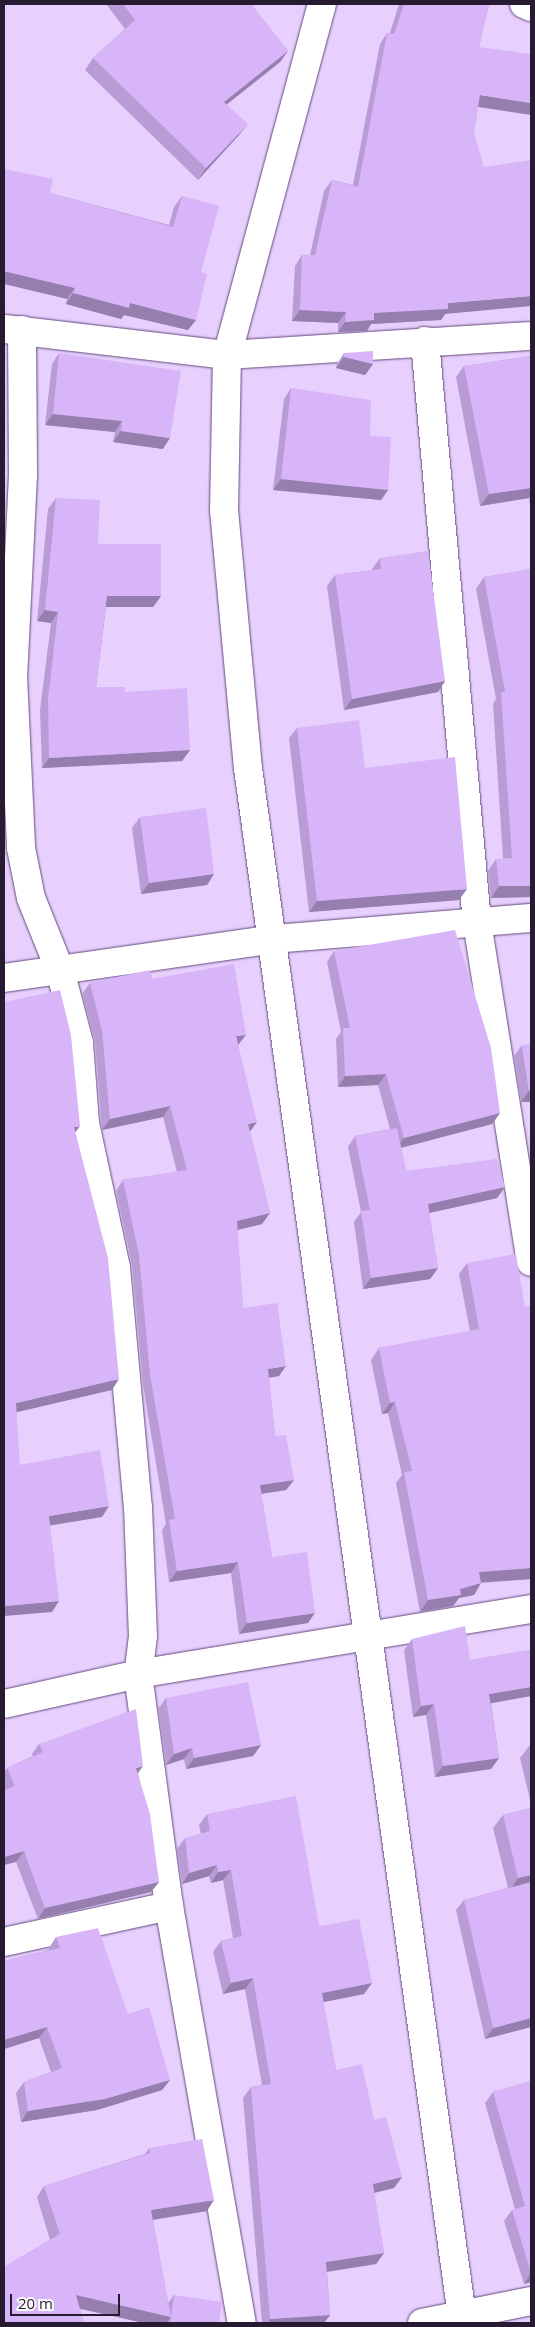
<!DOCTYPE html>
<html>
<head>
<meta charset="utf-8">
<style>
  body { margin:0 }
  #map { position:relative; width:535px; height:2327px; overflow:hidden; background:#e7cffe; font-family:"Open Sans",sans-serif }
  div>[style] { position:absolute }
  .roads { filter:drop-shadow(0 0 1px #63497b) drop-shadow(0 0 1px #63497b) }
  .street>* { height:28px; margin:-14px; padding:0 14px; transform-origin:14px; border-radius:14px; background:#fff }
  .wall>* { inset:0; background:#b99cd5 }
  .shaded-wall>* { inset:0; background:#967fae }
  .building>* { inset:0; background:#d7b5f8 }
  span { translate:-50% -50%; white-space:nowrap; text-align:center; line-height:1.15; -webkit-text-stroke:4.5px #fbfbfb; paint-order:stroke }
  .frame { position:absolute; inset:0; border:5px solid #271b31; pointer-events:none }
  .scale { position:absolute; left:10px; top:2294px; width:110px; height:22px; box-sizing:border-box; border:2px solid #271b31; border-top:0; padding-left:6px; font-size:15px; line-height:18px; white-space:nowrap; color:#271b31; -webkit-text-stroke:4px #fbfbfb; paint-order:stroke }
</style>
</head>
<body>
<div id="map">
  <div class="roads">
    <div class="street">
      <div style="left:322px;top:4px;width:364px;rotate:105.1deg"></div>
      <div style="left:227px;top:355px;width:155px;rotate:91.1deg"></div>
      <div style="left:224px;top:510px;width:259px;rotate:84.7deg"></div>
      <div style="left:248px;top:768px;width:1570px;rotate:82.13deg"></div>
      <div style="left:524px;top:4px;width:8px;rotate:23deg"></div>
      <div style="left:5px;top:329px;width:224px;rotate:6.7deg"></div>
      <div style="left:227px;top:355px;width:305px;rotate:-3.6deg"></div>
      <div style="left:22px;top:330px;width:145px;rotate:89.6deg"></div>
      <div style="left:23px;top:475px;width:201px;rotate:92.8deg"></div>
      <div style="left:13px;top:676px;width:172px;rotate:87.3deg"></div>
      <div style="left:21px;top:848px;width:51px;rotate:78.7deg"></div>
      <div style="left:31px;top:898px;width:78px;rotate:68.1deg"></div>
      <div style="left:60px;top:970px;width:75px;rotate:75.4deg"></div>
      <div style="left:79px;top:1043px;width:80px;rotate:85.7deg"></div>
      <div style="left:85px;top:1123px;width:147px;rotate:77.9deg"></div>
      <div style="left:116px;top:1267px;width:241px;rotate:84.8deg"></div>
      <div style="left:138px;top:1507px;width:129px;rotate:87.8deg"></div>
      <div style="left:143px;top:1636px;width:38px;rotate:97deg"></div>
      <div style="left:138px;top:1674px;width:234px;rotate:82.4deg"></div>
      <div style="left:169px;top:1906px;width:423px;rotate:80.1deg"></div>
      <div style="left:425px;top:341px;width:583px;rotate:84.89deg"></div>
      <div style="left:477px;top:922px;width:344px;rotate:81deg"></div>
      <div style="left:4px;top:978px;width:273px;rotate:-8.2deg"></div>
      <div style="left:274px;top:939px;width:258px;rotate:-4.7deg"></div>
      <div style="left:4px;top:1704px;width:137px;rotate:-12.6deg"></div>
      <div style="left:138px;top:1674px;width:398px;rotate:-9.4deg"></div>
      <div style="left:4px;top:1942px;width:169px;rotate:-12.3deg"></div>
      <div style="left:422px;top:2323px;width:111px;rotate:-11.4deg"></div>
    </div>
  </div>
  <div class="wall">
    <div style="clip-path:polygon(106px 4px,251px 4px,288px 51px,280px 62px,227px 104px,239px 135px,198px 180px,85px 70px,93px 58px,125px 29px)"></div>
    <div style="clip-path:polygon(399px 4px,489px 4px,479px 47px,478px 107px,445px 314px,441px 320px,371px 324px,367px 331px,338px 332px,338px 323px,292px 321px,295px 266px,302px 255px,310px 255px,324px 191px,332px 180px,353px 185px,380px 44px,387px 33px,390px 33px)"></div>
    <div style="clip-path:polygon(50px 193px,169px 225px,174px 207px,182px 196px,201px 272px,196px 320px,188px 330px,124px 315px,121px 319px,66px 304px,67px 299px)"></div>
    <div style="clip-path:polygon(59px 353px,163px 449px,113px 442px,115px 432px,45px 425px,52px 364px)"></div>
    <div style="clip-path:polygon(344px 353px,373px 364px,365px 375px,336px 368px,337px 364px)"></div>
    <div style="clip-path:polygon(531px 356px,531px 505px,530px 506px,529px 498px,480px 506px,456px 377px,464px 366px)"></div>
    <div style="clip-path:polygon(291px 388px,370px 436px,388px 490px,381px 500px,273px 490px,284px 399px)"></div>
    <div style="clip-path:polygon(56px 498px,98px 544px,161px 596px,153px 607px,106px 607px,96px 687px,125px 692px,190px 750px,182px 761px,42px 768px,40px 710px,51px 623px,37px 621px,48px 509px)"></div>
    <div style="clip-path:polygon(380px 558px,445px 681px,438px 692px,344px 710px,327px 586px,335px 575px,372px 570px,372px 569px)"></div>
    <div style="clip-path:polygon(531px 569px,531px 897px,491px 898px,488px 871px,496px 859px,503px 859px,493px 704px,496px 699px,476px 589px,484px 577px)"></div>
    <div style="clip-path:polygon(297px 728px,365px 768px,459px 900px,309px 912px,289px 738px)"></div>
    <div style="clip-path:polygon(140px 817px,214px 874px,207px 885px,141px 894px,132px 828px)"></div>
    <div style="clip-path:polygon(334px 951px,500px 1113px,492px 1124px,401px 1148px,406px 1171px,505px 1187px,497px 1198px,429px 1213px,438px 1268px,430px 1279px,363px 1289px,354px 1222px,361px 1212px,348px 1147px,355px 1136px,390px 1129px,378px 1085px,338px 1087px,336px 1039px,341px 1032px,327px 962px)"></div>
    <div style="clip-path:polygon(152px 979px,238px 1045px,250px 1132px,270px 1213px,262px 1224px,237px 1230px,243px 1308px,279px 1376px,269px 1378px,275px 1436px,294px 1480px,286px 1490px,261px 1494px,272px 1557px,308px 1623px,239px 1634px,231px 1573px,169px 1582px,162px 1530px,166px 1524px,143px 1385px,132px 1265px,116px 1191px,123px 1180px,177px 1172px,163px 1117px,102px 1130px,95px 1042px,82px 994px,90px 983px)"></div>
    <div style="clip-path:polygon(522px 1045px,531px 1102px,521px 1102px,514px 1056px)"></div>
    <div style="clip-path:polygon(467px 1263px,525px 1308px,531px 1306px,531px 1579px,481px 1583px,474px 1595px,459px 1598px,453px 1606px,420px 1612px,396px 1483px,402px 1475px,388px 1413px,382px 1414px,371px 1360px,379px 1348px,470px 1331px,459px 1274px)"></div>
    <div style="clip-path:polygon(412px 1639px,470px 1660px,531px 1650px,531px 1696px,491px 1703px,499px 1758px,491px 1769px,435px 1777px,426px 1715px,413px 1717px,404px 1650px)"></div>
    <div style="clip-path:polygon(166px 1698px,261px 1745px,253px 1756px,186px 1769px,184px 1759px,166px 1765px,158px 1709px)"></div>
    <div style="clip-path:polygon(39px 1744px,138px 1773px,159px 1882px,151px 1892px,38px 1919px,16px 1862px,4px 1788px,4px 1773px,7px 1768px,33px 1756px,32px 1754px)"></div>
    <div style="clip-path:polygon(530px 1745px,531px 1745px,531px 1804px,520px 1758px)"></div>
    <div style="clip-path:polygon(531px 1808px,531px 2027px,485px 2039px,456px 1910px,464px 1900px,508px 1888px,493px 1828px,503px 1815px)"></div>
    <div style="clip-path:polygon(207px 1814px,319px 1926px,372px 1983px,364px 1994px,323px 2002px,336px 2070px,374px 2120px,402px 2177px,394px 2188px,374px 2193px,384px 2253px,376px 2264px,327px 2272px,330px 2315px,324px 2323px,262px 2323px,243px 2098px,251px 2087px,262px 2085px,245px 1989px,223px 1994px,213px 1952px,221px 1941px,233px 1938px,223px 1880px,211px 1883px,209px 1876px,182px 1884px,177px 1849px,185px 1838px,201px 1834px,199px 1825px)"></div>
    <div style="clip-path:polygon(56px 1937px,128px 2014px,170px 2080px,162px 2090px,97px 2110px,21px 2122px,16px 2093px,24px 2082px,51px 2072px,39px 2038px,4px 2049px,4px 1961px,49px 1950px,49px 1948px)"></div>
    <div style="clip-path:polygon(531px 2081px,531px 2282px,524px 2284px,504px 2221px,512px 2210px,515px 2209px,485px 2103px,493px 2092px)"></div>
    <div style="clip-path:polygon(149px 2148px,207px 2211px,153px 2220px,168px 2303px,174px 2295px,219px 2323px,144px 2323px,80px 2309px,84px 2323px,4px 2323px,4px 2267px,50px 2240px,37px 2197px,44px 2186px,145px 2154px)"></div>
  </div>
  <div class="shaded-wall">
    <div style="clip-path:polygon(288px 51px,280px 62px,216px 113px,224px 102px)"></div>
    <div style="clip-path:polygon(480px 95px,531px 103px,531px 115px,472px 106px)"></div>
    <div style="clip-path:polygon(248px 124px,239px 135px,198px 180px,206px 168px)"></div>
    <div style="clip-path:polygon(4px 271px,75px 288px,67px 299px,4px 284px)"></div>
    <div style="clip-path:polygon(73px 293px,130px 303px,196px 320px,188px 330px,124px 315px,121px 319px,66px 304px)"></div>
    <div style="clip-path:polygon(531px 296px,531px 306px,445px 314px,441px 320px,371px 324px,367px 331px,338px 332px,345px 322px,374px 313px,448px 303px)"></div>
    <div style="clip-path:polygon(300px 310px,346px 312px,338px 323px,292px 321px)"></div>
    <div style="clip-path:polygon(344px 357px,373px 364px,365px 375px,336px 368px)"></div>
    <div style="clip-path:polygon(53px 414px,122px 421px,115px 432px,45px 425px)"></div>
    <div style="clip-path:polygon(121px 431px,170px 438px,163px 449px,113px 442px)"></div>
    <div style="clip-path:polygon(281px 479px,388px 490px,381px 500px,273px 490px)"></div>
    <div style="clip-path:polygon(531px 488px,531px 495px,529px 498px,480px 506px,489px 494px)"></div>
    <div style="clip-path:polygon(107px 596px,161px 596px,153px 607px,100px 607px)"></div>
    <div style="clip-path:polygon(45px 610px,58px 612px,51px 623px,37px 621px)"></div>
    <div style="clip-path:polygon(445px 681px,438px 692px,344px 710px,352px 699px)"></div>
    <div style="clip-path:polygon(190px 750px,182px 761px,42px 768px,49px 758px)"></div>
    <div style="clip-path:polygon(214px 874px,207px 885px,141px 894px,149px 883px)"></div>
    <div style="clip-path:polygon(499px 886px,531px 886px,531px 897px,491px 898px)"></div>
    <div style="clip-path:polygon(467px 889px,459px 900px,309px 912px,317px 901px)"></div>
    <div style="clip-path:polygon(246px 1035px,238px 1045px,236px 1036px)"></div>
    <div style="clip-path:polygon(386px 1074px,378px 1085px,338px 1087px,345px 1076px)"></div>
    <div style="clip-path:polygon(529px 1091px,531px 1091px,531px 1102px,521px 1102px)"></div>
    <div style="clip-path:polygon(170px 1106px,163px 1117px,102px 1130px,110px 1119px)"></div>
    <div style="clip-path:polygon(500px 1113px,492px 1124px,396px 1149px,404px 1138px)"></div>
    <div style="clip-path:polygon(257px 1122px,249px 1133px,248px 1124px)"></div>
    <div style="clip-path:polygon(80px 1126px,72px 1137px,74px 1127px)"></div>
    <div style="clip-path:polygon(505px 1187px,497px 1198px,420px 1215px,428px 1204px)"></div>
    <div style="clip-path:polygon(270px 1213px,262px 1224px,229px 1232px,237px 1221px)"></div>
    <div style="clip-path:polygon(438px 1268px,430px 1279px,363px 1289px,371px 1278px)"></div>
    <div style="clip-path:polygon(286px 1366px,279px 1376px,260px 1379px,268px 1369px)"></div>
    <div style="clip-path:polygon(119px 1379px,112px 1390px,9px 1414px,16px 1403px)"></div>
    <div style="clip-path:polygon(395px 1402px,388px 1413px,382px 1414px,390px 1403px)"></div>
    <div style="clip-path:polygon(294px 1480px,286px 1490px,252px 1495px,260px 1485px)"></div>
    <div style="clip-path:polygon(109px 1506px,102px 1517px,41px 1527px,49px 1516px)"></div>
    <div style="clip-path:polygon(238px 1562px,231px 1573px,169px 1582px,177px 1571px)"></div>
    <div style="clip-path:polygon(531px 1568px,531px 1579px,471px 1583px,479px 1572px)"></div>
    <div style="clip-path:polygon(481px 1583px,474px 1595px,459px 1598px,453px 1606px,420px 1612px,428px 1600px,460px 1589px)"></div>
    <div style="clip-path:polygon(59px 1601px,52px 1612px,4px 1616px,4px 1606px)"></div>
    <div style="clip-path:polygon(315px 1613px,308px 1623px,239px 1634px,247px 1623px)"></div>
    <div style="clip-path:polygon(531px 1687px,531px 1696px,481px 1705px,489px 1694px)"></div>
    <div style="clip-path:polygon(434px 1704px,426px 1715px,413px 1717px,421px 1706px)"></div>
    <div style="clip-path:polygon(261px 1745px,253px 1756px,186px 1769px,194px 1758px)"></div>
    <div style="clip-path:polygon(192px 1748px,184px 1759px,166px 1765px,174px 1754px)"></div>
    <div style="clip-path:polygon(499px 1758px,491px 1769px,435px 1777px,443px 1766px)"></div>
    <div style="clip-path:polygon(143px 1766px,136px 1776px,136px 1768px)"></div>
    <div style="clip-path:polygon(24px 1851px,16px 1862px,4px 1865px,4px 1857px)"></div>
    <div style="clip-path:polygon(217px 1865px,209px 1876px,182px 1884px,189px 1873px)"></div>
    <div style="clip-path:polygon(231px 1870px,223px 1880px,211px 1883px,218px 1872px)"></div>
    <div style="clip-path:polygon(531px 1875px,531px 1886px,509px 1892px,518px 1878px)"></div>
    <div style="clip-path:polygon(159px 1882px,151px 1892px,38px 1919px,45px 1908px)"></div>
    <div style="clip-path:polygon(253px 1978px,245px 1989px,223px 1994px,231px 1983px)"></div>
    <div style="clip-path:polygon(372px 1983px,364px 1994px,314px 2004px,322px 1993px)"></div>
    <div style="clip-path:polygon(531px 2018px,531px 2027px,485px 2039px,493px 2028px)"></div>
    <div style="clip-path:polygon(47px 2027px,39px 2038px,4px 2049px,4px 2040px)"></div>
    <div style="clip-path:polygon(170px 2080px,162px 2090px,97px 2110px,21px 2122px,28px 2111px)"></div>
    <div style="clip-path:polygon(402px 2177px,394px 2188px,365px 2195px,373px 2184px)"></div>
    <div style="clip-path:polygon(214px 2200px,207px 2211px,144px 2221px,151px 2210px)"></div>
    <div style="clip-path:polygon(384px 2253px,376px 2264px,318px 2273px,326px 2262px)"></div>
    <div style="clip-path:polygon(531px 2273px,531px 2282px,524px 2284px)"></div>
    <div style="clip-path:polygon(76px 2295px,171px 2317px,166px 2323px,144px 2323px,69px 2306px)"></div>
    <div style="clip-path:polygon(330px 2315px,324px 2323px,268px 2323px,270px 2319px)"></div>
  </div>
  <div class="building">
    <div style="clip-path:polygon(123px 4px,251px 4px,288px 51px,224px 102px,248px 124px,206px 168px,93px 58px,135px 20px)"></div>
    <div style="clip-path:polygon(404px 4px,489px 4px,479px 47px,531px 54px,531px 103px,480px 95px,474px 133px,484px 167px,531px 160px,531px 296px,448px 303px,448px 309px,374px 313px,374px 320px,345px 322px,346px 312px,300px 310px,302px 255px,315px 255px,332px 180px,358px 187px,387px 33px,394px 34px)"></div>
    <div style="clip-path:polygon(4px 169px,53px 179px,50px 193px,173px 227px,182px 196px,219px 206px,201px 272px,207px 274px,196px 320px,130px 303px,129px 308px,73px 293px,75px 288px,4px 271px)"></div>
    <div style="clip-path:polygon(373px 351px,373px 364px,344px 357px,344px 353px)"></div>
    <div style="clip-path:polygon(59px 353px,181px 371px,170px 438px,121px 431px,122px 421px,53px 414px)"></div>
    <div style="clip-path:polygon(531px 356px,531px 488px,489px 494px,464px 366px)"></div>
    <div style="clip-path:polygon(291px 388px,371px 400px,370px 436px,391px 437px,388px 490px,281px 479px)"></div>
    <div style="clip-path:polygon(56px 498px,100px 500px,98px 544px,161px 544px,161px 596px,107px 596px,96px 687px,125px 687px,125px 692px,187px 688px,190px 750px,49px 758px,48px 699px,58px 612px,45px 610px)"></div>
    <div style="clip-path:polygon(428px 551px,445px 681px,352px 699px,335px 575px,381px 569px,380px 558px)"></div>
    <div style="clip-path:polygon(531px 569px,531px 886px,499px 886px,496px 859px,512px 858px,501px 692px,505px 692px,484px 577px)"></div>
    <div style="clip-path:polygon(359px 720px,365px 768px,455px 757px,467px 889px,317px 901px,297px 728px)"></div>
    <div style="clip-path:polygon(206px 808px,214px 874px,149px 883px,140px 817px)"></div>
    <div style="clip-path:polygon(455px 930px,491px 1048px,500px 1113px,404px 1138px,386px 1074px,345px 1076px,343px 1028px,350px 1028px,334px 951px)"></div>
    <div style="clip-path:polygon(234px 964px,246px 1035px,236px 1036px,257px 1122px,248px 1124px,270px 1213px,237px 1221px,243px 1308px,277px 1303px,286px 1366px,268px 1369px,275px 1436px,286px 1435px,294px 1480px,260px 1485px,272px 1557px,307px 1552px,315px 1613px,247px 1623px,238px 1562px,177px 1571px,169px 1520px,175px 1519px,150px 1375px,139px 1255px,123px 1180px,187px 1170px,170px 1106px,110px 1119px,102px 1031px,90px 983px,150px 970px,152px 979px)"></div>
    <div style="clip-path:polygon(4px 985px,5px 1002px,60px 990px,71px 1035px,80px 1126px,74px 1127px,108px 1258px,119px 1379px,16px 1403px,20px 1465px,100px 1450px,109px 1506px,49px 1516px,59px 1601px,4px 1606px)"></div>
    <div style="clip-path:polygon(531px 1044px,531px 1091px,529px 1091px,522px 1045px)"></div>
    <div style="clip-path:polygon(397px 1128px,406px 1171px,497px 1159px,505px 1187px,428px 1204px,438px 1268px,371px 1278px,361px 1211px,370px 1210px,355px 1136px)"></div>
    <div style="clip-path:polygon(516px 1254px,525px 1308px,531px 1306px,531px 1568px,479px 1572px,481px 1583px,460px 1589px,461px 1595px,428px 1600px,404px 1472px,412px 1471px,395px 1402px,390px 1403px,379px 1348px,479px 1329px,467px 1263px)"></div>
    <div style="clip-path:polygon(465px 1626px,470px 1660px,531px 1650px,531px 1687px,489px 1694px,499px 1758px,443px 1766px,434px 1704px,421px 1706px,412px 1639px)"></div>
    <div style="clip-path:polygon(248px 1682px,261px 1745px,194px 1758px,192px 1748px,174px 1754px,166px 1698px)"></div>
    <div style="clip-path:polygon(136px 1709px,143px 1766px,136px 1768px,150px 1814px,159px 1882px,45px 1908px,24px 1851px,4px 1857px,4px 1790px,15px 1786px,7px 1768px,43px 1752px,39px 1744px)"></div>
    <div style="clip-path:polygon(296px 1796px,319px 1926px,359px 1919px,372px 1983px,322px 1993px,336px 2070px,362px 2064px,374px 2120px,386px 2117px,402px 2177px,373px 2184px,384px 2253px,326px 2262px,330px 2315px,270px 2319px,251px 2087px,271px 2084px,253px 1978px,231px 1983px,221px 1941px,242px 1936px,231px 1870px,218px 1872px,217px 1865px,189px 1873px,185px 1838px,210px 1831px,207px 1814px)"></div>
    <div style="clip-path:polygon(531px 1808px,531px 1875px,518px 1878px,503px 1815px)"></div>
    <div style="clip-path:polygon(531px 1882px,531px 2018px,493px 2028px,464px 1900px)"></div>
    <div style="clip-path:polygon(98px 1928px,128px 2014px,149px 2007px,170px 2080px,105px 2099px,28px 2111px,24px 2082px,62px 2068px,47px 2027px,4px 2040px,4px 1961px,60px 1948px,56px 1937px)"></div>
    <div style="clip-path:polygon(531px 2081px,531px 2273px,512px 2210px,525px 2206px,493px 2092px)"></div>
    <div style="clip-path:polygon(202px 2139px,214px 2200px,151px 2210px,171px 2317px,174px 2295px,222px 2302px,219px 2323px,170px 2323px,171px 2317px,76px 2295px,84px 2323px,5px 2323px,4px 2318px,4px 2267px,60px 2234px,44px 2186px,150px 2153px,149px 2148px)"></div>
  </div>
  <div class="frame"></div>
  <div class="scale">20 m</div>
</div>
</body>
</html>
